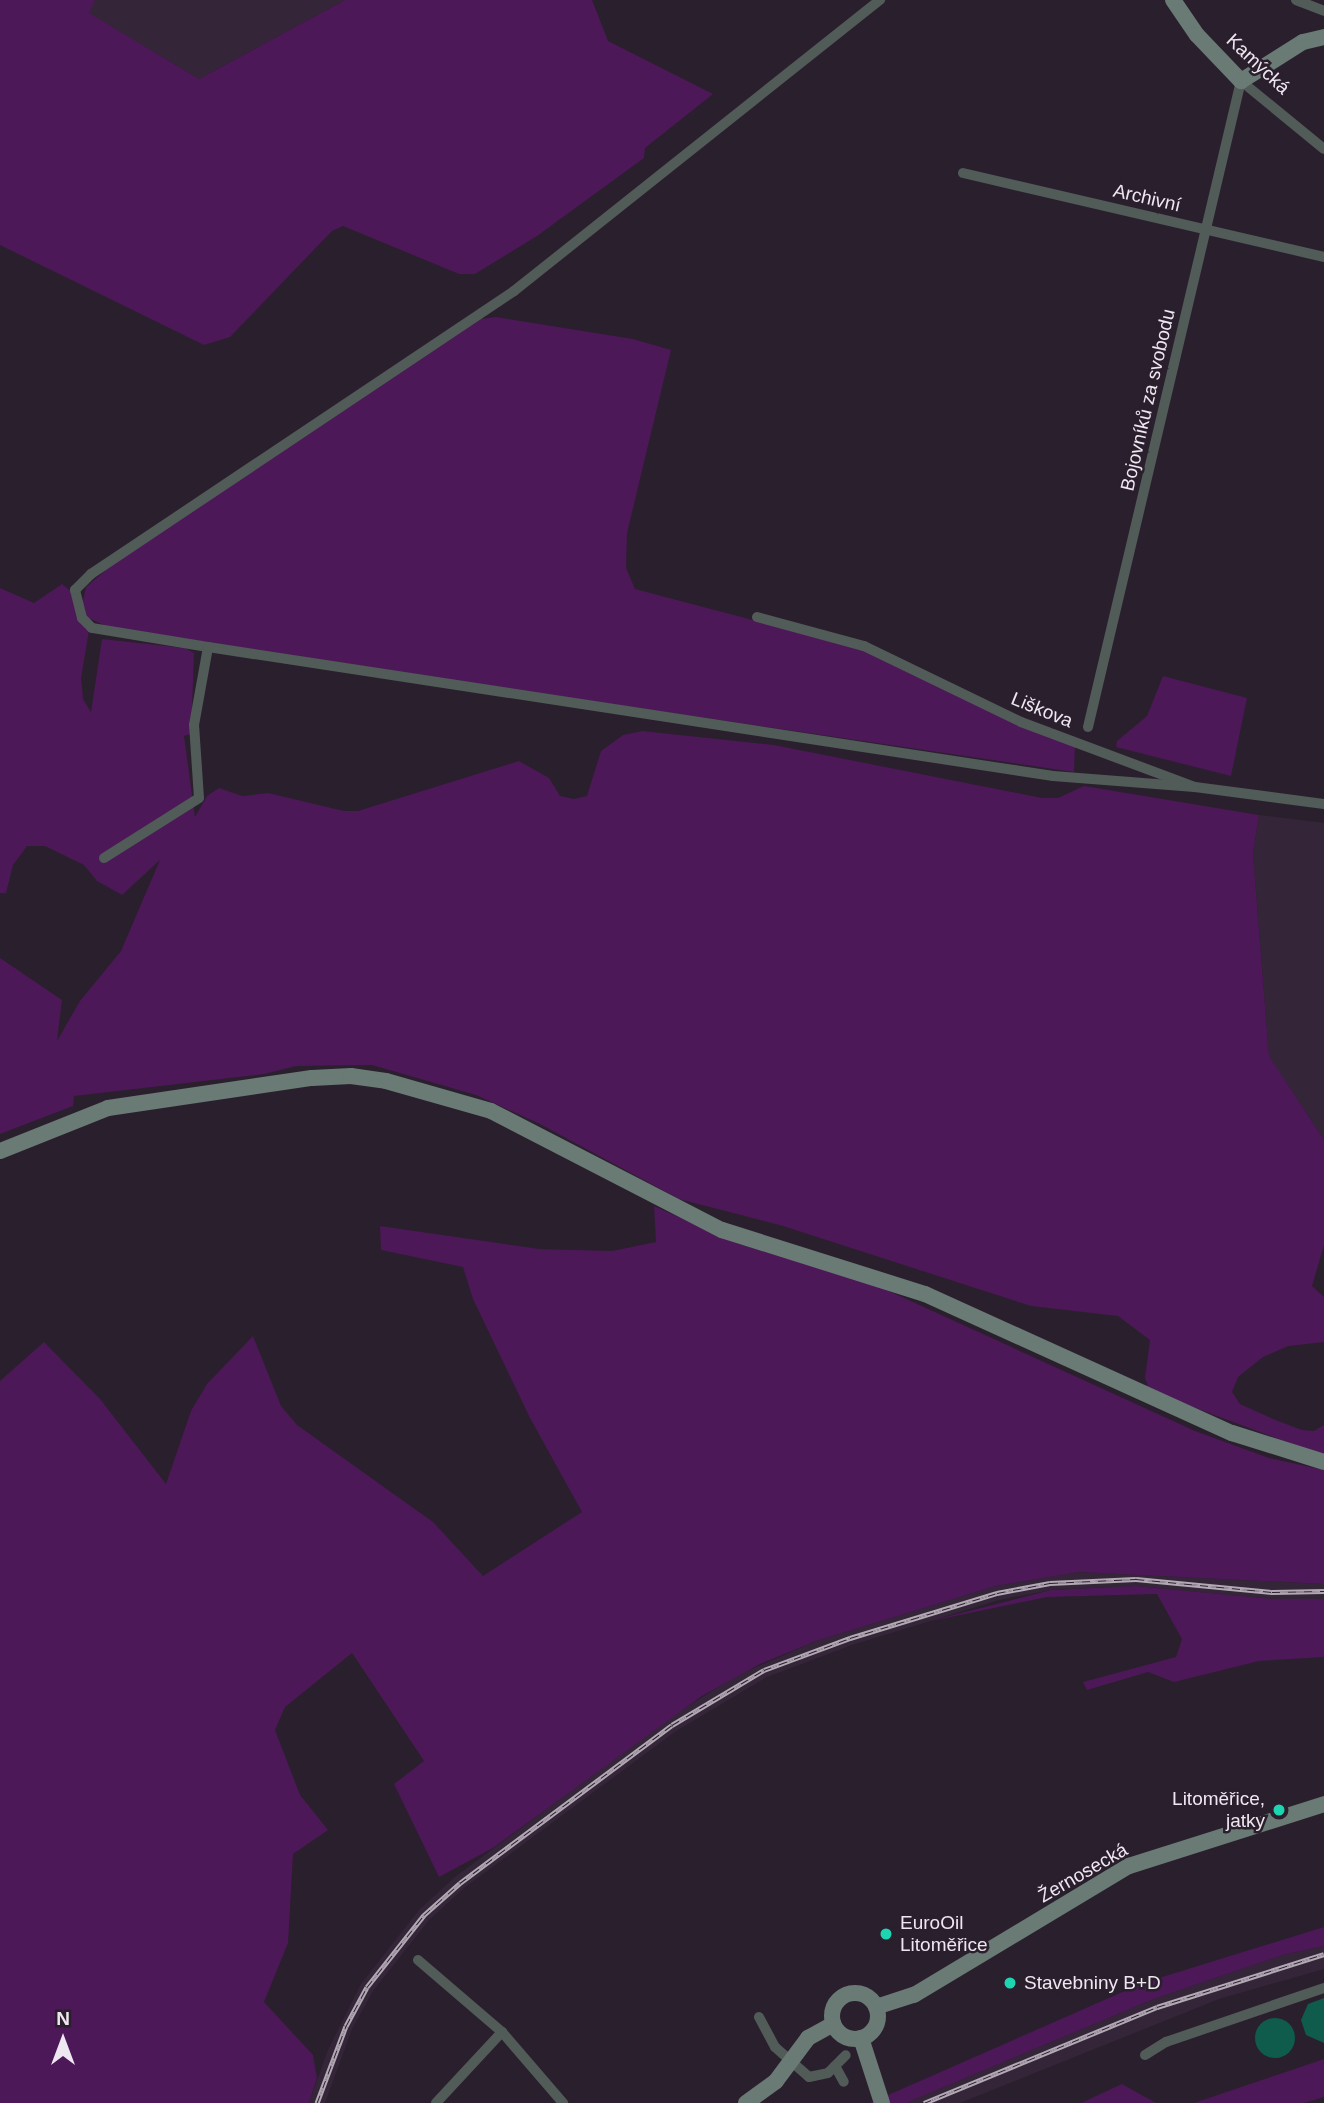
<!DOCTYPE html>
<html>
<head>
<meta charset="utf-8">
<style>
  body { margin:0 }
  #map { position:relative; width:1324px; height:2103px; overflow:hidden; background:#2a1f2c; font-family:Helvetica,sans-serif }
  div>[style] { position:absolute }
  .built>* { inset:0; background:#352538 }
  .green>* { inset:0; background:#4c1857 }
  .water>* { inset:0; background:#0f5c4c }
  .round { border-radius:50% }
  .street>* { height:10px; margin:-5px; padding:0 5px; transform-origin:5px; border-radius:5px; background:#515b58 }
  .secondary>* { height:16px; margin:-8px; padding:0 8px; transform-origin:8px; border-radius:8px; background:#6a7a75 }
  .secondary>.ring { margin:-8px; padding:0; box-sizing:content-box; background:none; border:16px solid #6a7a75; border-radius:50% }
  .rail>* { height:5px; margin-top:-2.5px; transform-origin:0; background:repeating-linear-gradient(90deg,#2a1f2c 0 8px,#b2a9b4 0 16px); box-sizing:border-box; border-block:2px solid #b2a9b4 }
  .dots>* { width:19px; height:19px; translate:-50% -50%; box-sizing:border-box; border:4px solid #2a1f2c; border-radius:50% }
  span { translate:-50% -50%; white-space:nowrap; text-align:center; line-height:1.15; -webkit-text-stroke:5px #2a1f2c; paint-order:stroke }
  .street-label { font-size:19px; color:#eee6f0 }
  .poi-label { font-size:19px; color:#eee6f0 }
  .right { translate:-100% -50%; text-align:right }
  .left { translate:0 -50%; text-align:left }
  .north { position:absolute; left:28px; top:2005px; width:70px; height:70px; -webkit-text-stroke:5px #2a1f2c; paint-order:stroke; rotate:0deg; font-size:19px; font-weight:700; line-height:28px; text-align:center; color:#eee6f0 }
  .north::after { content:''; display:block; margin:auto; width:24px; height:32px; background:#eee6f0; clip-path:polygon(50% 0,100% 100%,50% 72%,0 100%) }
</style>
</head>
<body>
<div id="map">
  <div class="built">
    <div style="clip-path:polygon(95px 0,345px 0,199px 79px,88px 13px)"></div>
    <div style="clip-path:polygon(1259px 815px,1324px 823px,1324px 1140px,1269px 1057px,1253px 854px)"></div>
    <div style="clip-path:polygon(1079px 1572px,1324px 1584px,1324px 1599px,1272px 1599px,1136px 1586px,1051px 1590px,999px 1600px,852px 1645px,767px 1677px,676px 1731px,464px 1888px,429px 1920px,373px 1991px,352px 2029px,325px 2103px,309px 2103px,328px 2050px,361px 1984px,419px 1910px,455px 1877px,668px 1719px,736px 1676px,816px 1641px,996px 1586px)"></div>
    <div style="clip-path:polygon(1324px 1946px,1324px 1969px,1219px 1999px,960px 2103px,906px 2103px,1154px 1999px,1283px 1955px)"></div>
  </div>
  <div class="green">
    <div style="clip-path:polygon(0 0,95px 0,89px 13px,199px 79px,345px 0,592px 0,608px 41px,713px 94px,645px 148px,644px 158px,537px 236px,475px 274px,459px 274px,343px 226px,332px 231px,230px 337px,204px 345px,0 245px)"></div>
    <div style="clip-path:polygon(496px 317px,633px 339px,671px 350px,627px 533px,626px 568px,635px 589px,859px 648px,1075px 746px,1074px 772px,269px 654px,108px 627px,91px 619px,81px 678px,83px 699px,91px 712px,102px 639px,185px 648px,194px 653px,191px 734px,184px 736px,195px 817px,207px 796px,219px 788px,242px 796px,268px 793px,344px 811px,358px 811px,519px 761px,549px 778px,560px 796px,574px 799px,587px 796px,601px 751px,623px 735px,642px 731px,774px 745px,1042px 798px,1058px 798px,1084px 786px,1259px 815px,1253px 854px,1269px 1056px,1324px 1140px,1324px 1245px,1312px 1286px,1324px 1297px,1324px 1342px,1288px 1346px,1263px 1357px,1238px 1377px,1232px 1392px,1240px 1404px,1273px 1419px,1302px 1430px,1314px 1431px,1324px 1425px,1324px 1456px,1150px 1391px,1145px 1378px,1150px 1340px,1118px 1316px,1031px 1306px,783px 1226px,679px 1199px,540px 1124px,476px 1095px,372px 1065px,296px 1066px,264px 1074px,74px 1096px,73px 1106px,0 1134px,0 958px,62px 1000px,57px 1041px,80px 1001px,121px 951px,160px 860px,122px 895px,97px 881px,84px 865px,45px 846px,27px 846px,13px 865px,6px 893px,0 893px,0 588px,34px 603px,62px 584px,83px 601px,86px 587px,112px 565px,481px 319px)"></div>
    <div style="clip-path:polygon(1163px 676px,1247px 698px,1231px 776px,1116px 747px,1117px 741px,1147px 716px)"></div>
    <div style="clip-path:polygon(654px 1206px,739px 1244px,880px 1287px,1195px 1431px,1269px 1458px,1324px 1470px,1324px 1584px,1079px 1572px,996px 1586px,816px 1641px,760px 1664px,702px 1696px,493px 1848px,439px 1877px,394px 1784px,424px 1761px,352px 1653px,285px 1707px,275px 1730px,300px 1795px,328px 1830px,293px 1854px,288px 1943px,264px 2002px,313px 2055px,317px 2078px,309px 2103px,0 2103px,0 1381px,44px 1342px,100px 1399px,166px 1484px,191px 1411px,207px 1384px,253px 1336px,281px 1406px,297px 1425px,433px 1522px,483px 1576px,582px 1512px,530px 1418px,473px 1299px,463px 1267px,381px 1250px,380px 1226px,539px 1249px,612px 1251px,656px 1242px)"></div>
    <div style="clip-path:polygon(1136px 1586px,1272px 1599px,1324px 1599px,1324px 1657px,1259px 1661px,1174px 1682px,1148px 1672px,1087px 1690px,1083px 1682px,1176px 1657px,1182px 1639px,1157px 1594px,1047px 1597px,926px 1622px,1051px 1590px)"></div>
    <div style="clip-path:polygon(1324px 1927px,1324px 1946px,1283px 1955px,1154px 1999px,906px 2103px,870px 2103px,1143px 1983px)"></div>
    <div style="clip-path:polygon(1324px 2059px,1324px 2097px,1304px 2103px,1194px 2103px)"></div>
    <div style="clip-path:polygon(1122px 2084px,1156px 2103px,1081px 2103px)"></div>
  </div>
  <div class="water">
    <div style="clip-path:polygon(1324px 1998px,1324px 2043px,1306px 2035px,1301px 2020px,1308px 2004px)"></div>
    <div class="round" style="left:1255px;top:2018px;width:40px;height:40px"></div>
  </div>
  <div class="street">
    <div style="left:1296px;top:0;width:30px;rotate:21deg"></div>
    <div style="left:963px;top:173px;width:371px;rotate:13.1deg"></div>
    <div style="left:757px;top:617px;width:111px;rotate:15.2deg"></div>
    <div style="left:864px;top:646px;width:174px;rotate:25.8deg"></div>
    <div style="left:1021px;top:722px;width:186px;rotate:20.5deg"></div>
    <div style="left:1195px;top:787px;width:130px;rotate:7.5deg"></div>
    <div style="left:208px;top:647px;width:118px;rotate:-170.7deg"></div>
    <div style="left:92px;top:628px;width:14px;rotate:-135deg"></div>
    <div style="left:82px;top:618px;width:29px;rotate:-104deg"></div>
    <div style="left:75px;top:590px;width:23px;rotate:-45deg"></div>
    <div style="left:91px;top:574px;width:509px;rotate:-33.78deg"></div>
    <div style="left:514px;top:291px;width:468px;rotate:-38.5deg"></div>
    <div style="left:1088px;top:727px;width:664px;rotate:-76.68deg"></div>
    <div style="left:1241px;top:81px;width:107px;rotate:39.3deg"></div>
    <div style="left:104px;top:858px;width:112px;rotate:-32.3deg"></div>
    <div style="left:199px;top:798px;width:73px;rotate:-93.9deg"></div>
    <div style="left:194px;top:725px;width:79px;rotate:-79.8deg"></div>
    <div style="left:208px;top:647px;width:855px;rotate:8.68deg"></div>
    <div style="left:1053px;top:776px;width:142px;rotate:4.4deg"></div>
    <div style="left:418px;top:1960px;width:111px;rotate:40.6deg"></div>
    <div style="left:502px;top:2032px;width:94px;rotate:49.3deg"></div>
    <div style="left:759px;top:2017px;width:34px;rotate:62deg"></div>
    <div style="left:775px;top:2047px;width:45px;rotate:41.4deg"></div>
    <div style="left:809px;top:2077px;width:19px;rotate:-12deg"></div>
    <div style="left:828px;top:2073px;width:25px;rotate:-45deg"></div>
    <div style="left:1145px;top:2055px;width:25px;rotate:-32deg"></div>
    <div style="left:1166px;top:2042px;width:167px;rotate:-18.9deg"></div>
    <div style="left:835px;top:2066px;width:18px;rotate:61deg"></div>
    <div style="left:436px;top:2103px;width:97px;rotate:-47.1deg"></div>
  </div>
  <div class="secondary">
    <div style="left:1173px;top:0;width:42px;rotate:55.6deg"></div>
    <div style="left:1197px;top:35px;width:64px;rotate:46.3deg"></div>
    <div style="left:1241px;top:81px;width:73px;rotate:-32.2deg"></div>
    <div style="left:1303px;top:42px;width:22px;rotate:-13deg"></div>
    <div style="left:0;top:1151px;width:116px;rotate:-21.7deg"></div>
    <div style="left:108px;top:1108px;width:206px;rotate:-8.4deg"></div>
    <div style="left:312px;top:1078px;width:39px;rotate:-3deg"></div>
    <div style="left:351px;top:1076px;width:35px;rotate:8deg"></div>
    <div style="left:386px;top:1081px;width:109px;rotate:15.9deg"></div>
    <div style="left:491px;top:1111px;width:260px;rotate:27.3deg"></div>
    <div style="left:722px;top:1230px;width:213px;rotate:17.5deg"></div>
    <div style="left:925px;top:1294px;width:337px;rotate:24.4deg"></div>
    <div style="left:1232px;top:1433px;width:96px;rotate:17.5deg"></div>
    <div class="ring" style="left:832px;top:1993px;width:30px;height:30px"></div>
    <div style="left:876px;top:2007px;width:40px;rotate:-18deg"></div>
    <div style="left:914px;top:1995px;width:251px;rotate:-31deg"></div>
    <div style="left:1129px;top:1866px;width:205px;rotate:-17.6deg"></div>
    <div style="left:861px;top:2038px;width:68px;rotate:72.1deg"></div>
    <div style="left:746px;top:2103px;width:37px;rotate:-36deg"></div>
    <div style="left:776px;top:2081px;width:54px;rotate:-53.3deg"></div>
    <div style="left:808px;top:2038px;width:29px;rotate:-29deg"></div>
  </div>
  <div class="rail">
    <div style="left:317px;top:2103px;width:82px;rotate:-69.4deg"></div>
    <div style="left:346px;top:2026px;width:44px;rotate:-61.7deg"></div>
    <div style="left:367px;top:1987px;width:92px;rotate:-51.6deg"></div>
    <div style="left:424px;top:1915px;width:48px;rotate:-41.6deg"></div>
    <div style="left:460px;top:1883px;width:264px;rotate:-36.7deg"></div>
    <div style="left:672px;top:1725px;width:107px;rotate:-30.9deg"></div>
    <div style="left:764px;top:1670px;width:92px;rotate:-20.4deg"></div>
    <div style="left:850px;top:1638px;width:154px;rotate:-17deg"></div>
    <div style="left:997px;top:1593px;width:54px;rotate:-10.7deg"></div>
    <div style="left:1050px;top:1583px;width:86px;rotate:-2.7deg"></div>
    <div style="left:1136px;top:1579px;width:137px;rotate:5.5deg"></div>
    <div style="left:1272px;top:1592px;width:52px;rotate:-1.1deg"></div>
    <div style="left:924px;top:2103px;width:252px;rotate:-22.4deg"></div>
    <div style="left:1157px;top:2007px;width:175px;rotate:-17.6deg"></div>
  </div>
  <div class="dots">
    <div style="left:1279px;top:1810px;background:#1dd5b1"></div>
    <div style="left:886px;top:1934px;background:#1dd5b1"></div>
    <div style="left:1010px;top:1983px;background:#1dd5b1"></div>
  </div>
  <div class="street-label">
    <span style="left:1258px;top:64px;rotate:43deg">Kamýcká</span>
    <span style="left:1147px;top:198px;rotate:13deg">Archivní</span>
    <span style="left:1148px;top:400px;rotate:-77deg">Bojovníků za svobodu</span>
    <span style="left:1042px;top:710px;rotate:22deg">Liškova</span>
    <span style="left:1083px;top:1873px;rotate:-30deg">Žernosecká</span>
  </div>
  <div class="poi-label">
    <span class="right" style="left:1265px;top:1810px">Litoměřice,<br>jatky</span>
    <span class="left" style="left:900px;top:1934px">EuroOil<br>Litoměřice</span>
    <span class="left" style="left:1024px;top:1983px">Stavebniny B+D</span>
  </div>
  <div class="north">N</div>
</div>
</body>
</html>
